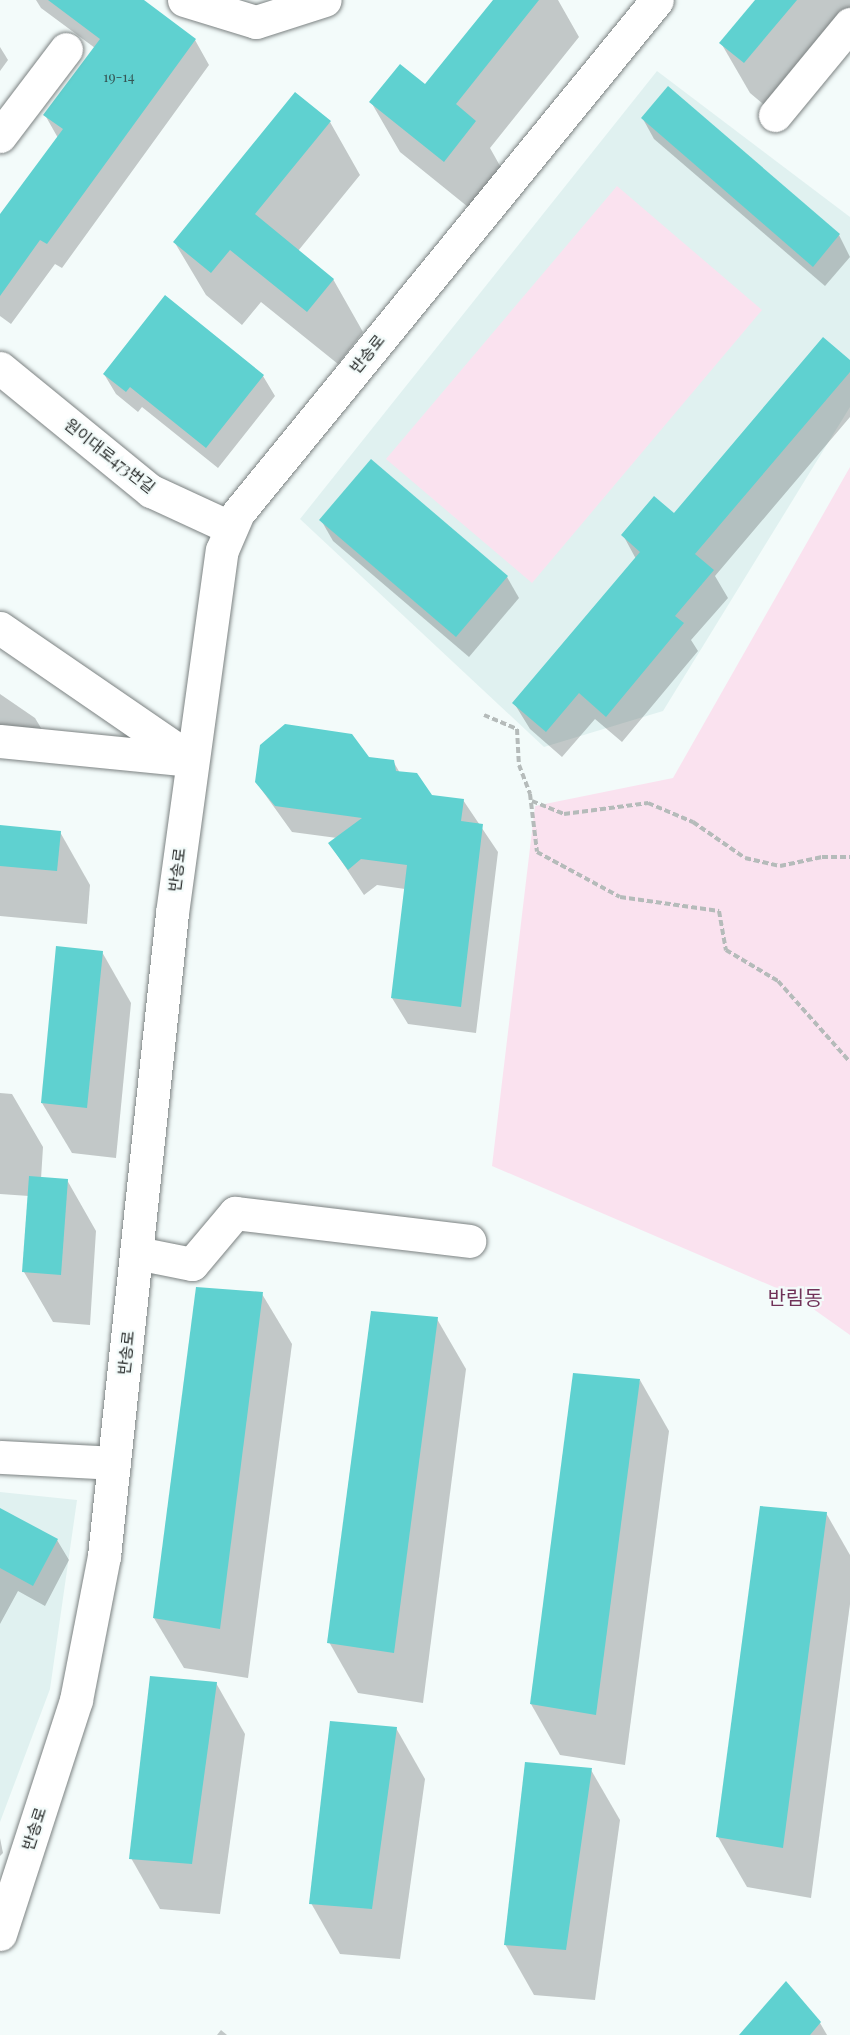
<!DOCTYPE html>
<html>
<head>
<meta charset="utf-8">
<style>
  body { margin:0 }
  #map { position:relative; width:850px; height:2035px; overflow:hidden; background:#f3fbfa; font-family:"Playfair Display","Noto Sans KR",serif }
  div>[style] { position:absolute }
  .built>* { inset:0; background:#e0f1f0 }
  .green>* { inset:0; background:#fae2ef }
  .shadow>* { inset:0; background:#0003 }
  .building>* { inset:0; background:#5fd1d0 }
  .path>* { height:4px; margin-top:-2px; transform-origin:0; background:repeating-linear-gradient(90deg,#b5bbba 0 6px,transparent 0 9px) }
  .roads { filter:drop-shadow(0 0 2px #7c8282) drop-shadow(0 0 2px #7c8282) }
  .minor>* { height:33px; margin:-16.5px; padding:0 16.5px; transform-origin:16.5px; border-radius:16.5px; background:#fff }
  span { translate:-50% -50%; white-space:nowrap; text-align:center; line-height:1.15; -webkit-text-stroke:4.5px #f3fbfa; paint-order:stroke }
  .number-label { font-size:14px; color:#365554 }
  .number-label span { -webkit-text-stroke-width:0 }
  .street-label { font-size:16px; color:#292c2b }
  .quarter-label { font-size:20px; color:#703258 }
</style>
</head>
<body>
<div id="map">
  <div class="built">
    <div style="clip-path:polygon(657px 71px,850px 217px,850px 407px,663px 711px,544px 747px,300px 519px)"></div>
    <div style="clip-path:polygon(0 1492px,77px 1500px,50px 1689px,0 1822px)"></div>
  </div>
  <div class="green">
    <div style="clip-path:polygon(617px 186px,762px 310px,532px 583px,386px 459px)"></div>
    <div style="clip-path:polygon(850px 467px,850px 1335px,795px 1296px,492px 1166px,535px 806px,673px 778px)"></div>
  </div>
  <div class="shadow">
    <div style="clip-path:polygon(36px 0,142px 0,195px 40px,209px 65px,62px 268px,55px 264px,11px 324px,0 316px,0 217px,58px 138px,45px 115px,95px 48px,41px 8px)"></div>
    <div style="clip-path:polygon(495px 0,558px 0,579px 37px,490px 148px,504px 173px,473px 211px,400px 152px,371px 102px,425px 86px)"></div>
    <div style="clip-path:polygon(757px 0,850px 0,850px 22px,774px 113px,750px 93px,721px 43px)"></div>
    <div style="clip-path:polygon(0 47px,8px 60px,0 71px)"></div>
    <div style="clip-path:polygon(668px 88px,839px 235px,850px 257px,825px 286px,654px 139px,643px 119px)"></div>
    <div style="clip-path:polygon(330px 122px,360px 175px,298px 251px,333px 279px,363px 332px,338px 364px,261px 302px,242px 325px,206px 295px,175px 243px)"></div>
    <div style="clip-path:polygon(850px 362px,850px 417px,715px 576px,728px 598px,691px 640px,698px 651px,622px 742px,595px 719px,562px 757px,530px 729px,514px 703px,636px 559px,623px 535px,674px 515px)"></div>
    <div style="clip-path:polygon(104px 374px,263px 376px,275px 396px,218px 468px,142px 407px,138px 412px,116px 394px)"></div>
    <div style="clip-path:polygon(321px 520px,507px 577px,519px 598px,469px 657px,333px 541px)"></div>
    <div style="clip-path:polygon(0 694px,35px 718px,50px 743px,0 738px)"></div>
    <div style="clip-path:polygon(368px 758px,393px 761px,400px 773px,431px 797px,463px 800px,498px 852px,476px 1033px,408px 1024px,392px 998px,405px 889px,377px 885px,364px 895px,330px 844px,337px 838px,292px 832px,256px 782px)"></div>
    <div style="clip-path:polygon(0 827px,60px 832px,90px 885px,87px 924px,0 916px)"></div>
    <div style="clip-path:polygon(102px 952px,131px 1003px,116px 1158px,72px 1153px,42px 1103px)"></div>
    <div style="clip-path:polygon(0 1093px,12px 1094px,43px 1147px,41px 1179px,67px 1180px,96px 1231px,90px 1325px,53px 1322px,24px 1272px,29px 1196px,0 1194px)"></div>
    <div style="clip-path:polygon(262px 1294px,292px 1344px,248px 1678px,184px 1668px,154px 1618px)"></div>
    <div style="clip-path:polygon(437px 1319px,466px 1369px,423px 1703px,358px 1693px,329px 1642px)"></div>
    <div style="clip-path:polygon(640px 1380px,669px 1431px,625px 1765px,560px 1755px,531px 1704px)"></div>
    <div style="clip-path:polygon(0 1509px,57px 1540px,69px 1560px,45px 1606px,18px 1591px,0 1624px)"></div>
    <div style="clip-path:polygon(826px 1513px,850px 1555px,850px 1604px,811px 1898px,747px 1887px,718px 1837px)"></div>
    <div style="clip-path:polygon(216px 1683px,245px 1734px,220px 1914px,160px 1909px,131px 1858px)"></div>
    <div style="clip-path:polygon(396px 1728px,425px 1779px,400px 1959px,340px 1954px,311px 1903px)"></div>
    <div style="clip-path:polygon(591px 1770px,620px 1820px,595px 2000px,534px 1995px,505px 1944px)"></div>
    <div style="clip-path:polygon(0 1838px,3px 1853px,0 1856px)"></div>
    <div style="clip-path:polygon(820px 2023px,827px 2035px,741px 2035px)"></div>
    <div style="clip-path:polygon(221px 2030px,227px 2035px,217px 2035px)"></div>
  </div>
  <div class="building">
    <div style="clip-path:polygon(48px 0,144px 0,196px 39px,47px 244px,40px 240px,0 296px,0 214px,63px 129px,43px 115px,100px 39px)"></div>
    <div style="clip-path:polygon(493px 0,539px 0,456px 104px,476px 121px,444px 162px,369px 102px,400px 64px,425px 84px)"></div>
    <div style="clip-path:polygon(755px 0,797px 0,744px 63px,719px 43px)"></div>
    <div style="clip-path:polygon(668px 86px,840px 234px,813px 267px,641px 118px)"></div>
    <div style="clip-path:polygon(295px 92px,331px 121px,255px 214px,334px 279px,307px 312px,230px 250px,211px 273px,173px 242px)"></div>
    <div style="clip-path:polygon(165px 295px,264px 375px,206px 448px,130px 387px,126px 392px,103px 374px)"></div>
    <div style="clip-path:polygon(823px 337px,850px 360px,850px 372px,695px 554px,714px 570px,675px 616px,684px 623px,606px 717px,579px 693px,546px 732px,512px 703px,640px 552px,621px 535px,654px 496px,674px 513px)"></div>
    <div style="clip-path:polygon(371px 459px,508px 576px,456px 637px,319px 520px)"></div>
    <div style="clip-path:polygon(285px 724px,352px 734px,369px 757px,394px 760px,396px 771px,417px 773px,432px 795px,464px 799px,461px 821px,483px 824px,461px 1007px,391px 998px,407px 865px,361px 859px,348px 870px,328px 843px,362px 818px,275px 806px,255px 782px,260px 745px)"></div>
    <div style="clip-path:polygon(0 825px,61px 831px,57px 871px,0 866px)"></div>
    <div style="clip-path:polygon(56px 946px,103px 951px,87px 1108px,41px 1103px)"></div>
    <div style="clip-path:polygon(29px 1176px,68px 1179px,61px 1275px,22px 1272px)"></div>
    <div style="clip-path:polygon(196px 1287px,263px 1292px,220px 1629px,153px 1618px)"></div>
    <div style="clip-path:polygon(371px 1311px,438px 1317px,394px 1653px,327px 1643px)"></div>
    <div style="clip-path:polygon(573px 1373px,640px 1379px,596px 1715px,530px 1704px)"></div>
    <div style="clip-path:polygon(760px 1506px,827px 1512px,783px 1848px,716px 1837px)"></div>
    <div style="clip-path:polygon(0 1508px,58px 1539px,33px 1586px,0 1568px)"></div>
    <div style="clip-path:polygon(150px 1676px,217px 1682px,192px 1864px,129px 1859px)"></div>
    <div style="clip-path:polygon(330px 1721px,397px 1727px,372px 1909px,309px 1904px)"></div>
    <div style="clip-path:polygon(525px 1762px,592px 1768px,566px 1950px,504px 1945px)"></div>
    <div style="clip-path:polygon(786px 1981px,821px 2022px,810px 2035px,739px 2035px)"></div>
  </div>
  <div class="path">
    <div style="left:484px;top:715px;width:36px;rotate:23deg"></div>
    <div style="left:517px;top:729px;width:36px;rotate:87deg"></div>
    <div style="left:519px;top:765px;width:31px;rotate:69deg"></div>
    <div style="left:530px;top:794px;width:58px;rotate:83.1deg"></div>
    <div style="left:537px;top:852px;width:94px;rotate:28.5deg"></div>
    <div style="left:620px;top:897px;width:100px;rotate:8deg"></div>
    <div style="left:719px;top:911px;width:40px;rotate:80deg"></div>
    <div style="left:726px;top:950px;width:61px;rotate:30.8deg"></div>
    <div style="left:778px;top:981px;width:108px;rotate:48.4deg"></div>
    <div style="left:532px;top:801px;width:35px;rotate:22deg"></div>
    <div style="left:564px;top:814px;width:85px;rotate:-7.5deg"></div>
    <div style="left:648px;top:803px;width:49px;rotate:22.9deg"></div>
    <div style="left:693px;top:822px;width:63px;rotate:34.7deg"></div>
    <div style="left:745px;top:858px;width:36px;rotate:13deg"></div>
    <div style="left:780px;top:866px;width:43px;rotate:-12.1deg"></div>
    <div style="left:822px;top:857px;width:28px"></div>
  </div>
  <div class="roads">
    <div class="minor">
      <div style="left:184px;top:0;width:75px;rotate:17deg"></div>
      <div style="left:256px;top:22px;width:72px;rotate:-17.7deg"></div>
      <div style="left:775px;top:115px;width:118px;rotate:-50.5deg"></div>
      <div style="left:0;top:136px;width:109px;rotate:-52.8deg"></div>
      <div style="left:0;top:368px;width:195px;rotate:39.2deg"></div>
      <div style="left:151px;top:491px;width:88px;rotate:24.8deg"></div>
      <div style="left:0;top:628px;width:233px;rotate:34.5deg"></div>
      <div style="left:0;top:741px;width:190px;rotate:5.7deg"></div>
      <div style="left:137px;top:1253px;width:56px;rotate:11.3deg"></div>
      <div style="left:192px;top:1264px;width:67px;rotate:-49.9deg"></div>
      <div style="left:235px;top:1213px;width:236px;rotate:6.8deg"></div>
      <div style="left:0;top:1457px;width:114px;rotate:3deg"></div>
      <div style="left:0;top:1934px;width:246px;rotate:-72deg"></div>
      <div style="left:76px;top:1700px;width:147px;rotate:-79deg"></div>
      <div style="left:104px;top:1556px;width:647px;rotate:-83.96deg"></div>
      <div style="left:172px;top:913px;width:366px;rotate:-82.2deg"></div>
      <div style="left:222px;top:550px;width:40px;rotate:-66.6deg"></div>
      <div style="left:238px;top:513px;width:662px;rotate:-50.76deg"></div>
    </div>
  </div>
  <div class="number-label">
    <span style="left:119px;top:77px">19-14</span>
  </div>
  <div class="street-label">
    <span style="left:367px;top:354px;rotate:-51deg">반송로</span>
    <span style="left:110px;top:456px;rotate:38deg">원이대로473번길</span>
    <span style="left:177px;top:870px;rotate:-83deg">반송로</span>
    <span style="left:126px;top:1353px;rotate:-84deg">반송로</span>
    <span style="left:34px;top:1829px;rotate:-72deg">반송로</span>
  </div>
  <div class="quarter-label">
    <span style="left:795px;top:1296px">반림동</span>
  </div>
</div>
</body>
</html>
